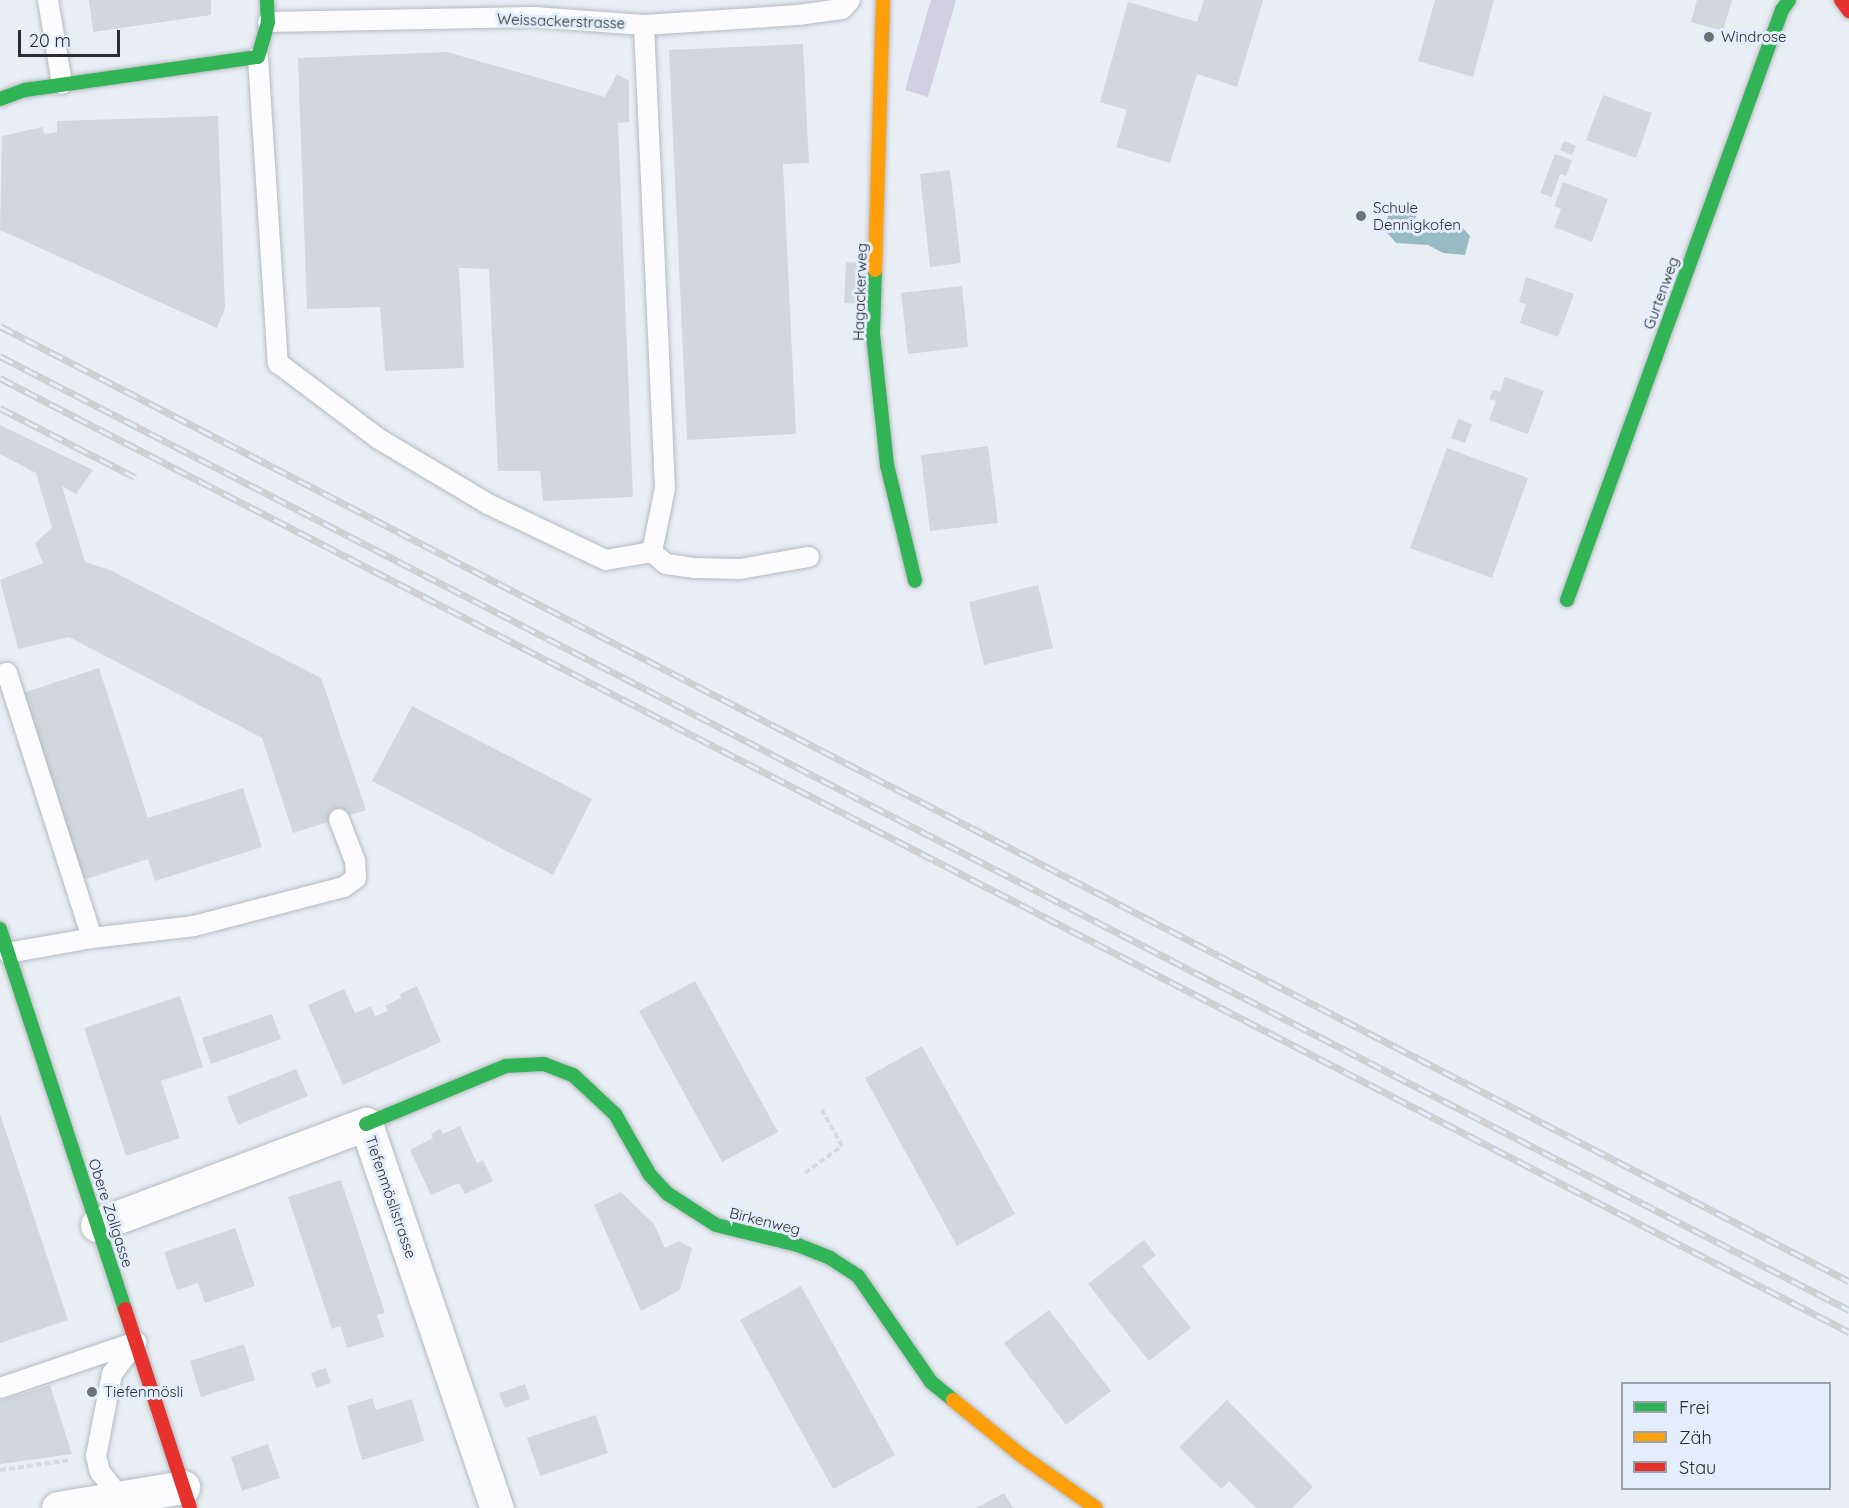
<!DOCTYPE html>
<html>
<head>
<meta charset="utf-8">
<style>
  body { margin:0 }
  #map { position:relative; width:1849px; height:1508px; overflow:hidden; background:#e9eef5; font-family:Quicksand,sans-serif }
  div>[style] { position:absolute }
  .green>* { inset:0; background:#d1cfe1 }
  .water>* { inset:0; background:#98bac5 }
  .building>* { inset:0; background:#d2d7dd }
  .path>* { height:4px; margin-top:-2px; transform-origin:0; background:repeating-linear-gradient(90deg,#d9dadd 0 6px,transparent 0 9px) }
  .roads { filter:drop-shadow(0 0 2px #b6bac0) drop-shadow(0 0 2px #b6bac0) }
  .lane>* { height:20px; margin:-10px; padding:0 10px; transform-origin:10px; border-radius:10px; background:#fcfcfe }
  .street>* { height:33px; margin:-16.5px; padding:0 16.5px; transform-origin:16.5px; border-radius:16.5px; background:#fcfcfe }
  .fast>* { height:14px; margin:-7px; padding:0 7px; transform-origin:7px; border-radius:7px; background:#30b455 }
  .slow>* { height:14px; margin:-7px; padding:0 7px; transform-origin:7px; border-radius:7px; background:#ff9f0a }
  .jam>* { height:14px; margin:-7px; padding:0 7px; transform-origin:7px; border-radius:7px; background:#e5322d }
  .rail>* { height:7px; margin-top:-3.5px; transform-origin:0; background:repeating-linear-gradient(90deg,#e3edfb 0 14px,#cdcfd0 0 28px); box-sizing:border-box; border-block:2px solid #cdcfd0 }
  .dots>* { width:16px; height:16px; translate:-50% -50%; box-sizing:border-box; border:3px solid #e3edfb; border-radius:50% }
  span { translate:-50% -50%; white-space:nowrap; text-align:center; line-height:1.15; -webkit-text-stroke:6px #e3edfb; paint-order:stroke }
  .street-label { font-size:15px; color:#2a2e33 }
  .poi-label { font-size:15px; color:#2a2e33 }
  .left { translate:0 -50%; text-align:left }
  .legend { position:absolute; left:1621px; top:1382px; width:210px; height:108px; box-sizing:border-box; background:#e3edfb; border:2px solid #99a1ab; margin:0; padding:8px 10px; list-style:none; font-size:18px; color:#2a2e33 }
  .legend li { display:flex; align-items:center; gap:12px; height:30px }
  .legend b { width:30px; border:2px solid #99a1ab }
  .scale { position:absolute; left:18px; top:30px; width:102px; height:27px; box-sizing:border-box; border:3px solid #2a2e33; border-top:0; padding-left:8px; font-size:18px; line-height:21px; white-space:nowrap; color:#2a2e33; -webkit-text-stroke:4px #e3edfb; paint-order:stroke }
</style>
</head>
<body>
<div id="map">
  <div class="green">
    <div style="clip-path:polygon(931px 0,956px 0,928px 97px,905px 90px)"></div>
  </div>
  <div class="water">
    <div style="clip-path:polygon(1419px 208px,1413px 224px,1436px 231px,1439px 219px,1460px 225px,1470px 236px,1465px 255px,1443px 253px,1428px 245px,1396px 243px,1383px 228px,1388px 216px,1398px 210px)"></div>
  </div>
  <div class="building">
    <div style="clip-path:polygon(89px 0,211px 0,211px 15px,93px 32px)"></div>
    <div style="clip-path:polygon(1204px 0,1263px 0,1237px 87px,1197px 74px,1170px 163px,1116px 147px,1127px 110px,1100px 102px,1128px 2px,1197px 22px)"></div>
    <div style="clip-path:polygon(1435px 0,1494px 0,1473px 77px,1418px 61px)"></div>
    <div style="clip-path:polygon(1697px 0,1732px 0,1723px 31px,1691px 22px)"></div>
    <div style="clip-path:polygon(803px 44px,809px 163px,783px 164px,796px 434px,687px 440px,669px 50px)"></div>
    <div style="clip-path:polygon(447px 52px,605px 97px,617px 74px,629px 81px,629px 122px,618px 123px,633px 497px,543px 501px,540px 471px,498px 471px,489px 269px,459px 268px,464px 368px,385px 371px,380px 307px,307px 309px,298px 58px)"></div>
    <div style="clip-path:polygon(1603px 95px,1652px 113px,1636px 158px,1586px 140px)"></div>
    <div style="clip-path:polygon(218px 116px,225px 308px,217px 328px,0 230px,2px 136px,43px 127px,44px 134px,57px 132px,57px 121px)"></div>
    <div style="clip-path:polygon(1564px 141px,1576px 146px,1572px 155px,1560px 150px)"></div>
    <div style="clip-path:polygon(1555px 154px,1572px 160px,1566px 176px,1560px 174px,1552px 197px,1540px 193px)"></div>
    <div style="clip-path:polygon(950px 170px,961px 263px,930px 267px,920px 174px)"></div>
    <div style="clip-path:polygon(1563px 182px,1608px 199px,1592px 242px,1554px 227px,1561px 209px,1554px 206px)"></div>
    <div style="clip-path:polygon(846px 262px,866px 263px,864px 304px,844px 303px)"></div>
    <div style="clip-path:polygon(1526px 277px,1574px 294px,1558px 337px,1520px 323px,1526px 304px,1519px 302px)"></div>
    <div style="clip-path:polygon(962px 286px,968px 347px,908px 354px,901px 293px)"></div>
    <div style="clip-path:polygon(1505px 377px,1544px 391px,1528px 434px,1489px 420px,1496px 401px,1489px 399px,1493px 390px,1500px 392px)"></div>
    <div style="clip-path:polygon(1458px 419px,1472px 424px,1465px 443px,1451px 438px)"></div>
    <div style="clip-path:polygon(0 425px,93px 470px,76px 494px,62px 486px,85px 562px,110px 570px,321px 678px,366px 810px,293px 833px,262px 738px,69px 637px,18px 649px,0 580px,43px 563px,35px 543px,52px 528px,36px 473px,0 454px)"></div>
    <div style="clip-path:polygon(988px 446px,998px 523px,930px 531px,921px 455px)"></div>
    <div style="clip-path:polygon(1447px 448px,1528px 478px,1492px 578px,1410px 548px)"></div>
    <div style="clip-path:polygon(1038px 585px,1053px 648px,984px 665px,969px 602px)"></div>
    <div style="clip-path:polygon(99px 668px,148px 818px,243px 788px,262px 847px,155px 881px,148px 859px,83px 880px,23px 693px)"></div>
    <div style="clip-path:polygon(412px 706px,592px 799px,553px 875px,372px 781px)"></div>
    <div style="clip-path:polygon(695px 981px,778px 1132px,722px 1162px,639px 1011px)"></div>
    <div style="clip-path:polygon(417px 986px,441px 1042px,343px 1085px,308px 1005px,344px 989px,355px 1013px,371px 1006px,375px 1016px,388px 1011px,385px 1006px,401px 998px,400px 994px)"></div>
    <div style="clip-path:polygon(180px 996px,203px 1067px,161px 1081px,180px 1138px,126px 1156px,84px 1028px)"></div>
    <div style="clip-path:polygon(272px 1014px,281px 1039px,211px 1064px,202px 1038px)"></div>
    <div style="clip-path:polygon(922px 1046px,1015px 1214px,957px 1246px,865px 1078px)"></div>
    <div style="clip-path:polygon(296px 1069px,308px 1096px,238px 1125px,227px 1097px)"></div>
    <div style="clip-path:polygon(0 1114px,68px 1320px,0 1343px)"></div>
    <div style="clip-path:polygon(460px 1126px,477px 1163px,483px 1160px,493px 1181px,465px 1194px,459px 1183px,431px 1195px,410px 1150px,433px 1138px,431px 1134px,440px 1129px,443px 1134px)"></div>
    <div style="clip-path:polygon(341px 1180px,385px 1313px,377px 1315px,384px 1337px,347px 1348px,340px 1326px,332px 1329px,288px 1197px)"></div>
    <div style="clip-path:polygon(621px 1192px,654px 1224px,665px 1248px,679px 1241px,692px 1248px,680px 1290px,641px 1311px,594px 1205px)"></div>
    <div style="clip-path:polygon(235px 1228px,255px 1286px,205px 1303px,198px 1283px,177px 1290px,164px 1252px)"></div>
    <div style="clip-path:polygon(1144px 1240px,1156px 1255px,1142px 1266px,1191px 1328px,1149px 1361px,1088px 1284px)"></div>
    <div style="clip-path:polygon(801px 1286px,895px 1455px,833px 1489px,740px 1320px)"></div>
    <div style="clip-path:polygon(1049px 1310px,1111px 1391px,1066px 1425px,1004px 1343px)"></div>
    <div style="clip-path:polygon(244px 1344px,255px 1380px,201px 1397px,190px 1361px)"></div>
    <div style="clip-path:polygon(326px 1368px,331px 1383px,316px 1388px,311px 1373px)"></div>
    <div style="clip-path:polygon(525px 1384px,530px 1399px,505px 1408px,499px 1393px)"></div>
    <div style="clip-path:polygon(50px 1385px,72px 1454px,0 1464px,0 1401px)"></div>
    <div style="clip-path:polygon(372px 1398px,376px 1410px,412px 1399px,424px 1441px,362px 1460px,347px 1406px)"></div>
    <div style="clip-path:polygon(1227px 1400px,1313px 1487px,1292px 1508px,1256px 1508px,1229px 1481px,1221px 1489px,1179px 1447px)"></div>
    <div style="clip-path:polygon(596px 1415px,608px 1453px,540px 1476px,527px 1438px)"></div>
    <div style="clip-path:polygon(268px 1444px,280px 1478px,242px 1491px,231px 1457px)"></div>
    <div style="clip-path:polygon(1004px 1493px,1013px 1508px,976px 1508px)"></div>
  </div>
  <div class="path">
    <div style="left:805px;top:1173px;width:46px;rotate:-36.1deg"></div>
    <div style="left:842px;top:1146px;width:43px;rotate:-118.9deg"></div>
    <div style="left:0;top:1470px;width:71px;rotate:-8.1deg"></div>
  </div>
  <div class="roads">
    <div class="lane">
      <div style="left:48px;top:0;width:85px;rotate:80.5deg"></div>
      <div style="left:268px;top:22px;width:266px;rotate:-1.1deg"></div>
      <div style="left:534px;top:17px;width:110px;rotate:4.2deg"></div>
      <div style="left:644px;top:25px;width:154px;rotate:-3.7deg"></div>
      <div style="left:798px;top:15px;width:44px;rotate:-7.8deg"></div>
      <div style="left:842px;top:9px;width:12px;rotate:-48deg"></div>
      <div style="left:258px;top:57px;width:307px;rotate:86.3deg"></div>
      <div style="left:278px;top:363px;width:126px;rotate:37deg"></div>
      <div style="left:379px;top:439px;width:127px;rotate:30.8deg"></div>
      <div style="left:488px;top:504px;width:131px;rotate:25.4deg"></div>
      <div style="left:606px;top:560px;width:47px;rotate:-9.9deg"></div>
      <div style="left:652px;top:552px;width:65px;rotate:-78.5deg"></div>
      <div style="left:665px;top:488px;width:463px;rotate:-92.6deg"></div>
      <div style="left:652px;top:552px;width:18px;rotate:41deg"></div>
      <div style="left:666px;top:564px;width:28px;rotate:8deg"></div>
      <div style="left:694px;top:568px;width:46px;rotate:1.2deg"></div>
      <div style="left:740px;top:569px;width:70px;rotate:-9.9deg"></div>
      <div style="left:0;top:675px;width:7px;rotate:-16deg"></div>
      <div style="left:7px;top:673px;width:278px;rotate:72.2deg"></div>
      <div style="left:92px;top:938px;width:85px;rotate:169.9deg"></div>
      <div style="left:92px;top:938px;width:103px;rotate:-6.7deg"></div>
      <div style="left:194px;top:926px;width:155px;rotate:-14.6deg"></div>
      <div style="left:344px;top:887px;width:15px;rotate:-37deg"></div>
      <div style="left:356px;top:878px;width:17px;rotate:-93deg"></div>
      <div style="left:355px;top:861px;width:45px;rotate:-110.9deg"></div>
      <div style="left:0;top:1388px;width:144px;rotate:-18.7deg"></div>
      <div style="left:122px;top:1500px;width:36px;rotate:-128deg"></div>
      <div style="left:100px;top:1472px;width:16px;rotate:-104deg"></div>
      <div style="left:96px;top:1456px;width:84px;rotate:-79deg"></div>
      <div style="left:112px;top:1374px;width:40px;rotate:-53deg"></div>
    </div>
    <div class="street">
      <div style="left:97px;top:1225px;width:287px;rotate:-20.6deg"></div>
      <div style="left:366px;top:1124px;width:406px;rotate:71.2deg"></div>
      <div style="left:58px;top:1508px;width:127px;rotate:-9.5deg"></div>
    </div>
    <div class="fast">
      <div style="left:0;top:99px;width:27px;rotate:-20deg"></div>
      <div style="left:25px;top:90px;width:235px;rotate:-8.1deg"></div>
      <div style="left:258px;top:57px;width:36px;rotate:-74deg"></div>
      <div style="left:268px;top:22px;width:22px;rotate:-93deg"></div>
      <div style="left:875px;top:270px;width:64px;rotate:91.8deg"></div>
      <div style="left:873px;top:334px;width:132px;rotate:83.9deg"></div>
      <div style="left:887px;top:465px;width:119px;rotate:76.4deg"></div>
      <div style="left:1567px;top:600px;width:628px;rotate:-69.98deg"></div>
      <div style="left:1782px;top:10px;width:12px;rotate:-55deg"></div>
      <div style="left:0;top:929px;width:400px;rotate:71.8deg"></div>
      <div style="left:366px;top:1124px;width:152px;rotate:-22.5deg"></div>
      <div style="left:506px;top:1066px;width:38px;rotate:-3deg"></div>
      <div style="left:544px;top:1064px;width:31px;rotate:21deg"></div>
      <div style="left:573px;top:1075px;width:57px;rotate:42.9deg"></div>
      <div style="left:615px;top:1114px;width:70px;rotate:60.2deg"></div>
      <div style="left:650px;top:1175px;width:26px;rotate:47deg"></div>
      <div style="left:668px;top:1194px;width:57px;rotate:32.9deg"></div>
      <div style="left:716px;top:1225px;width:84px;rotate:13.7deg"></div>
      <div style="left:798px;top:1245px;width:35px;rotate:22deg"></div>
      <div style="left:830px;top:1258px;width:33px;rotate:33deg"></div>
      <div style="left:858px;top:1276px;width:129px;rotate:55.4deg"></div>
      <div style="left:931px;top:1382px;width:28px;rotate:39deg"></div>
    </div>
    <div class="slow">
      <div style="left:875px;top:270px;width:270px;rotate:-88.3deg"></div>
      <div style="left:953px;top:1400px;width:89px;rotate:39.1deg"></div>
      <div style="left:1022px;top:1456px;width:90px;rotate:35.1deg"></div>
    </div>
    <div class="jam">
      <div style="left:1841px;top:0;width:14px;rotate:54deg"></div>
      <div style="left:125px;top:1309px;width:209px;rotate:71.9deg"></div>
    </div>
  </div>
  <div class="rail">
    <div style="left:0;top:326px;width:2081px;rotate:27.32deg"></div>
    <div style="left:0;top:356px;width:2081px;rotate:27.29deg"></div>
    <div style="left:0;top:378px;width:2081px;rotate:27.29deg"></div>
    <div style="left:0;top:408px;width:152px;rotate:27.1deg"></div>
  </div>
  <div class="dots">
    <div style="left:1709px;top:37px;background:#6d7177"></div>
    <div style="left:1361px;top:216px;background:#6d7177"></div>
    <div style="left:92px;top:1392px;background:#6d7177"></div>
  </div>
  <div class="street-label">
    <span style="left:561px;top:21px;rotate:2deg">Weissackerstrasse</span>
    <span style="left:860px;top:292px;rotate:-88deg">Hagackerweg</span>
    <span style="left:1661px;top:293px;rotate:-70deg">Gurtenweg</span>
    <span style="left:391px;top:1197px;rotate:71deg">Tiefenmöslistrasse</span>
    <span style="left:111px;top:1213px;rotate:72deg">Obere Zollgasse</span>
    <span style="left:765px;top:1221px;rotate:14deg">Birkenweg</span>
  </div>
  <div class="poi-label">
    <span class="left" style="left:1721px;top:37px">Windrose</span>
    <span class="left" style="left:1373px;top:216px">Schule<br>Dennigkofen</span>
    <span class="left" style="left:104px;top:1392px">Tiefenmösli</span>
  </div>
  <ul class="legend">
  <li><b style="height:8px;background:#30b455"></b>Frei</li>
  <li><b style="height:8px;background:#ff9f0a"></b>Zäh</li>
  <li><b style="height:8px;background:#e5322d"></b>Stau</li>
  </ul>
  <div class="scale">20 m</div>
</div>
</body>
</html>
